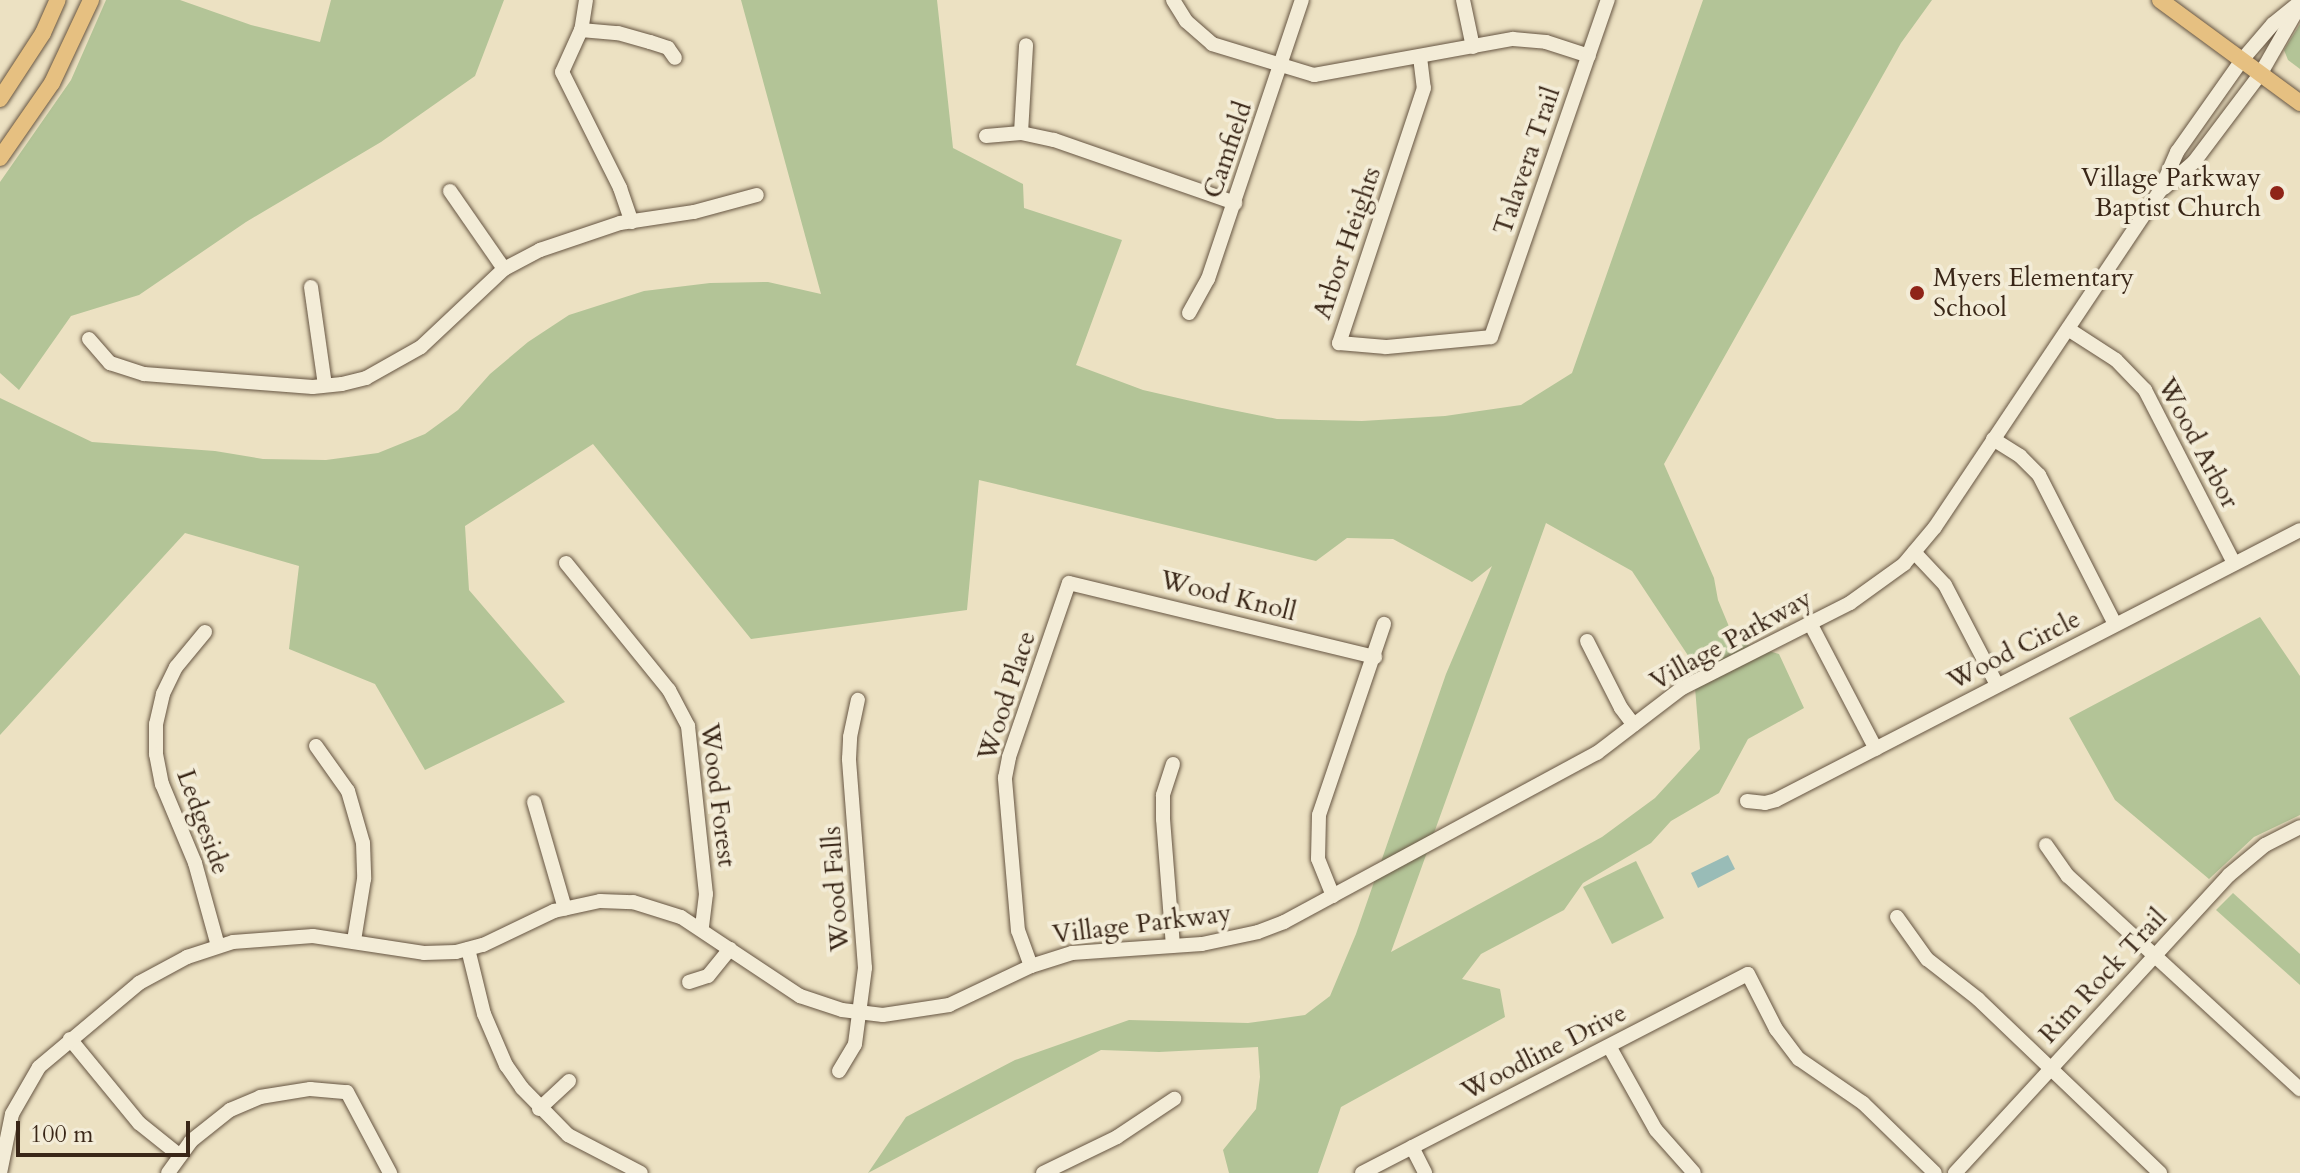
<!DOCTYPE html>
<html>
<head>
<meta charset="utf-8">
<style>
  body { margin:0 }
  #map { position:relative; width:2300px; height:1173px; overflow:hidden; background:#ece1c2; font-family:Cardo,serif }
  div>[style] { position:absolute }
  .green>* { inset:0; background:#b3c497 }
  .water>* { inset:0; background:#99bcb7 }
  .roads { filter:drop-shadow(0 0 2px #665542) drop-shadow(0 0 2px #665542) }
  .minor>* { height:14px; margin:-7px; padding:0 7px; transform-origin:7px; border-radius:7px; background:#f3ecd7 }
  .major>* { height:16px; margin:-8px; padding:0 8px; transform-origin:8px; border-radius:8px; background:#e6c081 }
  .dots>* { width:22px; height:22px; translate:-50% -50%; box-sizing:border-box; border:4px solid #f3ecd7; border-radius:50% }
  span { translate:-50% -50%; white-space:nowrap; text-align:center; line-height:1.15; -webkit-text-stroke:8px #f3ecd7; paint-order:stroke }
  .street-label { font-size:26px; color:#392617 }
  .poi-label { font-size:26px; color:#392617 }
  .right { translate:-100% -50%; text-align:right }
  .left { translate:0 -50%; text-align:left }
  .scale { position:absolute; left:16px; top:1121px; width:174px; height:36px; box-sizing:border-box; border:4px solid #392617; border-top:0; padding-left:10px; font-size:24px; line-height:28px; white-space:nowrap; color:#392617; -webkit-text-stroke:6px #f3ecd7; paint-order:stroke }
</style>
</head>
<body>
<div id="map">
  <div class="green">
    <div style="clip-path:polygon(106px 0,180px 0,251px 25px,320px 42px,331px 0,504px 0,475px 76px,381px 142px,246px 222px,139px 295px,71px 316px,19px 390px,0 373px,0 182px,71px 80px)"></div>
    <div style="clip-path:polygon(evenodd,741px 0,937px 0,953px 148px,1023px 184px,1024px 208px,1122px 240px,1076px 365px,1143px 390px,1217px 407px,1277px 419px,1362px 421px,1445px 416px,1521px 405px,1572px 373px,1703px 0,1932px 0,1901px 43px,1664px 464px,1714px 578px,1718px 600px,1735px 641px,1779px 654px,1804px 708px,1748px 739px,1719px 793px,1671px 821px,1651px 843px,1583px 883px,1564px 910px,1481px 954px,1462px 979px,1500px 989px,1505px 1017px,1341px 1107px,1318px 1173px,1229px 1173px,1223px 1150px,1256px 1109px,1260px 1077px,1258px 1047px,1159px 1052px,1101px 1050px,868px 1173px,906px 1117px,1015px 1060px,1129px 1020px,1248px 1023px,1305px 1015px,1330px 996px,1356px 934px,1446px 674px,1492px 566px,1472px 582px,1393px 539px,1347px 538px,1316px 561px,979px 480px,967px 610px,751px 639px,593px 444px,465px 526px,469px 590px,565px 702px,425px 770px,375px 684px,289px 649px,299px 566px,185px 533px,0 735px,0 398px,92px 442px,215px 451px,263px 459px,326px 460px,378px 453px,425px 434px,458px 410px,490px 374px,528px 342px,569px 315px,644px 291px,710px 283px,768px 282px,821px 294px,741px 0,1546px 523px,1632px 571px,1693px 663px,1700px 749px,1655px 798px,1602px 837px,1391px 952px,1546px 523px)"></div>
    <div style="clip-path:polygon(2300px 24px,2300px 69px,2288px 60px,2284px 50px)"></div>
    <div style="clip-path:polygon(2260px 617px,2300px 676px,2300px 815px,2254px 837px,2209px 879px,2115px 800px,2069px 718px)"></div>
    <div style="clip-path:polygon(1636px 861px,1664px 918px,1612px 944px,1583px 887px)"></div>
    <div style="clip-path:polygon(2233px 893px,2300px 954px,2300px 985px,2216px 910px)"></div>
  </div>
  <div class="water">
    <div style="clip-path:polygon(1728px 855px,1735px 869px,1698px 888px,1691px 873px)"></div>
  </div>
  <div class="roads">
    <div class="minor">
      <div style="left:586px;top:0;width:30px;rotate:99deg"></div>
      <div style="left:581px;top:30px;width:46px;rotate:114.3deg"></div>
      <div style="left:562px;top:72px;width:130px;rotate:63.4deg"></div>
      <div style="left:620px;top:188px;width:36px;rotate:71deg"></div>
      <div style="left:1173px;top:0;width:25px;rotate:58deg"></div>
      <div style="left:1186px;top:21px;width:35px;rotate:41deg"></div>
      <div style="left:1212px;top:44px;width:107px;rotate:16.9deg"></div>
      <div style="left:1314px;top:75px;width:202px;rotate:-10.3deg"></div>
      <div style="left:1513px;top:39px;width:33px;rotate:5deg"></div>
      <div style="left:1546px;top:42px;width:45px;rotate:18deg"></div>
      <div style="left:1463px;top:0;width:48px;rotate:78deg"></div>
      <div style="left:581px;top:30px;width:37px;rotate:5deg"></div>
      <div style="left:618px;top:33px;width:33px;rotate:16deg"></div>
      <div style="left:650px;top:42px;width:19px;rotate:18deg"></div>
      <div style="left:668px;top:48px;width:12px;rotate:55deg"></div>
      <div style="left:1420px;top:57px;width:31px;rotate:83deg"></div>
      <div style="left:1424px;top:88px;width:269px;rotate:108.4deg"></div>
      <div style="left:1339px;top:343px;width:47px;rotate:4.9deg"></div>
      <div style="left:1386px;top:347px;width:105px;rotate:-5.4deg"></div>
      <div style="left:1491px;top:337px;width:357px;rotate:-70.9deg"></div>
      <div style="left:1021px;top:133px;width:88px;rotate:-86.7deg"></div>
      <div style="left:986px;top:136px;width:35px;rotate:-5deg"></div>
      <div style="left:1021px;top:133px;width:34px;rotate:12deg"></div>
      <div style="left:1054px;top:140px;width:192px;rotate:19.2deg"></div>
      <div style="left:2164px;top:188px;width:40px;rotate:-41deg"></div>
      <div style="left:2194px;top:162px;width:111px;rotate:-53deg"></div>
      <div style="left:2261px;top:73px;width:78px;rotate:-60.2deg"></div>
      <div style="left:450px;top:191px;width:95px;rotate:55.3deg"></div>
      <div style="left:311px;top:287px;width:99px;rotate:81.9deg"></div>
      <div style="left:1189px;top:313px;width:39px;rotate:-61deg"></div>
      <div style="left:1208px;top:279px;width:294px;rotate:-71.4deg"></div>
      <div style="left:2068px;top:329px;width:57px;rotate:32.9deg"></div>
      <div style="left:2116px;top:360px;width:42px;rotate:46deg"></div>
      <div style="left:2145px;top:390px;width:195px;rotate:62.8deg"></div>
      <div style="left:89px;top:339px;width:32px;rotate:49deg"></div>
      <div style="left:110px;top:363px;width:36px;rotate:18deg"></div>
      <div style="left:144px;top:374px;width:169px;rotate:4.4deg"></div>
      <div style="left:313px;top:387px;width:29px;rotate:-6deg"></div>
      <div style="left:342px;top:384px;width:25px;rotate:-14deg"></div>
      <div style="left:366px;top:378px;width:63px;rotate:-29.4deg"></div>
      <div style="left:421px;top:347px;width:114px;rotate:-43.2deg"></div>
      <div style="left:504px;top:269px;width:41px;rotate:-27.8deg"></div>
      <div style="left:540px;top:250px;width:84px;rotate:-18.6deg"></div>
      <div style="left:620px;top:223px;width:75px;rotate:-8.5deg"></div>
      <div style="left:694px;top:212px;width:65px;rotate:-15.1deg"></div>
      <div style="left:1993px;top:439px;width:32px;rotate:32deg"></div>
      <div style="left:2020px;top:456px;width:27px;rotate:45deg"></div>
      <div style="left:2039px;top:475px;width:167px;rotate:63deg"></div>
      <div style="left:1914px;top:552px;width:45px;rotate:46.8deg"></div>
      <div style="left:1945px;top:585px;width:113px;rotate:62.5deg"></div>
      <div style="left:566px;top:563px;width:164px;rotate:51deg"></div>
      <div style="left:669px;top:690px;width:41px;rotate:62.2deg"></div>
      <div style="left:688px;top:726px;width:169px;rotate:83.9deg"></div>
      <div style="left:706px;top:894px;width:35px;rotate:97deg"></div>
      <div style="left:1810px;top:623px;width:142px;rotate:62.4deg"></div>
      <div style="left:205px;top:632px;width:45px;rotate:129.6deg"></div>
      <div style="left:176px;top:667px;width:30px;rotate:116deg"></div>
      <div style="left:163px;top:694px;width:31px;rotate:103deg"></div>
      <div style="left:156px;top:724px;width:30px;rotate:90deg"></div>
      <div style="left:156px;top:754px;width:31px;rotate:79deg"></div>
      <div style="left:162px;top:784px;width:86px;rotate:67.3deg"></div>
      <div style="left:195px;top:863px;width:86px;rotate:74.5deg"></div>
      <div style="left:1587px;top:641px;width:75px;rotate:63.1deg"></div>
      <div style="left:1621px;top:708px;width:21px;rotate:53deg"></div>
      <div style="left:316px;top:746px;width:55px;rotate:54.6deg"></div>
      <div style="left:348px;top:791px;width:54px;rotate:73.9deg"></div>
      <div style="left:363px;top:843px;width:36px;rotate:88deg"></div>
      <div style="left:364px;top:879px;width:63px;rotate:99.2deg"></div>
      <div style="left:1173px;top:764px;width:33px;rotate:108deg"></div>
      <div style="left:1163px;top:795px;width:24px;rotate:90deg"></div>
      <div style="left:1163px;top:819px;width:127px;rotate:85.5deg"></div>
      <div style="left:1747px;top:801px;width:18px;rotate:6deg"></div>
      <div style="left:1765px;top:803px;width:11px;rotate:-15deg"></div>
      <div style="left:1776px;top:800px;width:589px;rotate:-27.26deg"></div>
      <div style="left:534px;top:802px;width:111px;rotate:73.8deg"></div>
      <div style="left:2046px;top:845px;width:38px;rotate:55deg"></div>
      <div style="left:2068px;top:876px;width:315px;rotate:42.6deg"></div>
      <div style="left:1333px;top:896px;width:40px;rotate:-112deg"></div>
      <div style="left:1318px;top:859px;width:44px;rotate:-88.7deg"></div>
      <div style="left:1319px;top:815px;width:202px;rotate:-71.2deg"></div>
      <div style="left:1897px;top:917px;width:52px;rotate:54.5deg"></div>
      <div style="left:1927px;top:959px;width:65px;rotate:38.1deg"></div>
      <div style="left:1978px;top:999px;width:252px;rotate:43.7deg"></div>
      <div style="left:468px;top:949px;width:67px;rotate:76.2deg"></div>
      <div style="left:484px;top:1014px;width:56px;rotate:66.7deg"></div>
      <div style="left:506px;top:1065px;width:28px;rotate:55deg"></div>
      <div style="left:522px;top:1088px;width:66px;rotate:45.6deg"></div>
      <div style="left:568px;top:1135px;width:82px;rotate:27.5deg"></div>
      <div style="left:1031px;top:966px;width:37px;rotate:-110deg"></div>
      <div style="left:1018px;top:931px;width:154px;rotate:-94.9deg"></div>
      <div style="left:1005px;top:778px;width:21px;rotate:-79deg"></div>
      <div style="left:1009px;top:757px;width:184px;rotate:-71deg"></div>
      <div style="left:1069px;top:583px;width:315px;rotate:13.6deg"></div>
      <div style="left:689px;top:982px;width:20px;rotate:-18deg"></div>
      <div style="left:708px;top:976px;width:35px;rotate:-51deg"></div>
      <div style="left:70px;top:1039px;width:109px;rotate:50.6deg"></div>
      <div style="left:139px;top:1123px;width:51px;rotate:38.7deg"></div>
      <div style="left:1609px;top:1046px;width:96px;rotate:60.8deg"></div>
      <div style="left:1656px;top:1130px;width:57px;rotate:48.5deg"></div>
      <div style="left:839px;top:1071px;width:31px;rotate:-59deg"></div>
      <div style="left:855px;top:1044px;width:77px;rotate:-82.5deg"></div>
      <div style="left:865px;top:968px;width:210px;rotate:-94.4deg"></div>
      <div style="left:849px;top:759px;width:22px;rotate:-87deg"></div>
      <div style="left:850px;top:737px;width:38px;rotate:-78deg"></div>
      <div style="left:539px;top:1109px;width:41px;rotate:-43deg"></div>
      <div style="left:1412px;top:1147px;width:29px;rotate:63deg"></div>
      <div style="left:0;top:1173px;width:60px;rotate:-78.5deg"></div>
      <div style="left:12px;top:1114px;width:54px;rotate:-60.1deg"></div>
      <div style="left:39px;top:1067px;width:131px;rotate:-40deg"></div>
      <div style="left:139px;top:983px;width:55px;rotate:-28.4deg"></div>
      <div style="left:187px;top:957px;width:48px;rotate:-18.1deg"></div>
      <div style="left:233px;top:942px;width:80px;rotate:-4.3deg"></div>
      <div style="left:313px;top:936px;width:112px;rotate:8.7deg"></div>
      <div style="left:424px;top:953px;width:32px;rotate:-2deg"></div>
      <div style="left:456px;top:952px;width:28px;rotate:-15deg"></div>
      <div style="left:483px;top:945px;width:79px;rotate:-25.6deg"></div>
      <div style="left:554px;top:911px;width:47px;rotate:-12.3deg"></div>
      <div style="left:600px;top:901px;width:33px;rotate:2deg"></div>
      <div style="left:633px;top:902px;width:50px;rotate:17.4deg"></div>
      <div style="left:681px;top:917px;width:143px;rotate:33.6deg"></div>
      <div style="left:800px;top:996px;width:44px;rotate:18.4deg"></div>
      <div style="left:842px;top:1010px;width:41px;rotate:7deg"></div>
      <div style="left:883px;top:1015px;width:67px;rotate:-8.6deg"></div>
      <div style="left:949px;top:1005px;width:91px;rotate:-25.4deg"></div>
      <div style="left:1031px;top:966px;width:43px;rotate:-17.6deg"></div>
      <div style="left:1072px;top:953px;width:130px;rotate:-4deg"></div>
      <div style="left:1202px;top:944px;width:57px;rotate:-12.1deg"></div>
      <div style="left:1258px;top:932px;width:28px;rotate:-21deg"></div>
      <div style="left:1284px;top:922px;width:356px;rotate:-28.4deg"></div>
      <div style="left:1597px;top:753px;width:107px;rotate:-37.4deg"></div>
      <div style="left:1682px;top:688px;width:188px;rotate:-26.8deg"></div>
      <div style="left:1850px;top:603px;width:67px;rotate:-35.8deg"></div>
      <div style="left:1904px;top:564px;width:48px;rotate:-50deg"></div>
      <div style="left:1935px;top:527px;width:404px;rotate:-56.2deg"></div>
      <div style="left:2160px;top:191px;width:43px;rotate:-66.4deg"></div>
      <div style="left:2177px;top:152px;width:113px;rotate:-54.8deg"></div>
      <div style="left:2242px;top:60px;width:48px;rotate:-49.3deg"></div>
      <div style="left:2273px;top:24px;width:35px;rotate:-39deg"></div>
      <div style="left:168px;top:1173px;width:39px;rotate:-54deg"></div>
      <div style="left:191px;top:1141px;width:50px;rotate:-38.5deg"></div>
      <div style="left:230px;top:1110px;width:33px;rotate:-23deg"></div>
      <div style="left:260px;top:1097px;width:51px;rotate:-9.1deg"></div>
      <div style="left:310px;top:1089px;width:37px;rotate:5deg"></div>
      <div style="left:347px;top:1092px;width:92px;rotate:62deg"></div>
      <div style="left:1043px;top:1173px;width:82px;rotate:-25.9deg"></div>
      <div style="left:1117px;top:1137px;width:69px;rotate:-33.7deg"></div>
      <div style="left:1362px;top:1173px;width:434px;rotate:-27.3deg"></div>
      <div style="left:1748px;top:974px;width:62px;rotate:63deg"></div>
      <div style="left:1776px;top:1029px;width:38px;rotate:53deg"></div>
      <div style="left:1799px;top:1059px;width:78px;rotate:34.5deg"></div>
      <div style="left:1863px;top:1103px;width:100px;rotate:44.2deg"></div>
      <div style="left:1955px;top:1173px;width:405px;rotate:-47.4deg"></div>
      <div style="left:2229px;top:875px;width:47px;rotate:-39.8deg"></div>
      <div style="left:2265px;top:845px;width:39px;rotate:-27deg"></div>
    </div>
    <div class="major">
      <div style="left:2160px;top:0;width:174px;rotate:36.3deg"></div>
      <div style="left:0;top:99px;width:79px;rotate:-56.9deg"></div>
      <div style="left:43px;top:33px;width:36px;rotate:-66deg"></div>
      <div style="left:0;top:158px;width:91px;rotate:-55.3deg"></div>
      <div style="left:52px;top:83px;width:92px;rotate:-64.8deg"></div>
    </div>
  </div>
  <div class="dots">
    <div style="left:2277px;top:193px;background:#8f2418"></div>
    <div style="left:1917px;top:293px;background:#8f2418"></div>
  </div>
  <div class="street-label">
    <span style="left:1228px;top:150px;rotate:-71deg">Camfield</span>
    <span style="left:1527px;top:161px;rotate:-71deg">Talavera Trail</span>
    <span style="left:1347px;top:243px;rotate:-71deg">Arbor Heights</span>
    <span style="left:2198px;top:443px;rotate:62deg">Wood Arbor</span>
    <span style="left:1228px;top:596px;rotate:14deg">Wood Knoll</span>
    <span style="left:1731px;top:640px;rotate:-29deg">Village Parkway</span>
    <span style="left:2014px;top:650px;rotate:-27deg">Wood Circle</span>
    <span style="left:1007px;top:696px;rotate:-72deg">Wood Place</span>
    <span style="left:718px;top:795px;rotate:83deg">Wood Forest</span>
    <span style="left:203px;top:822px;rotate:70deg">Ledgeside</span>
    <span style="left:836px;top:889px;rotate:-94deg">Wood Falls</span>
    <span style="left:1142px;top:924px;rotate:-7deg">Village Parkway</span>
    <span style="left:2103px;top:976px;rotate:-47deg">Rim Rock Trail</span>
    <span style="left:1544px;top:1052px;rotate:-27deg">Woodline Drive</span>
  </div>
  <div class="poi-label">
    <span class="right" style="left:2261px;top:193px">Village Parkway<br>Baptist Church</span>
    <span class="left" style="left:1933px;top:293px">Myers Elementary<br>School</span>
  </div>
  <div class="scale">100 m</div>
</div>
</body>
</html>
